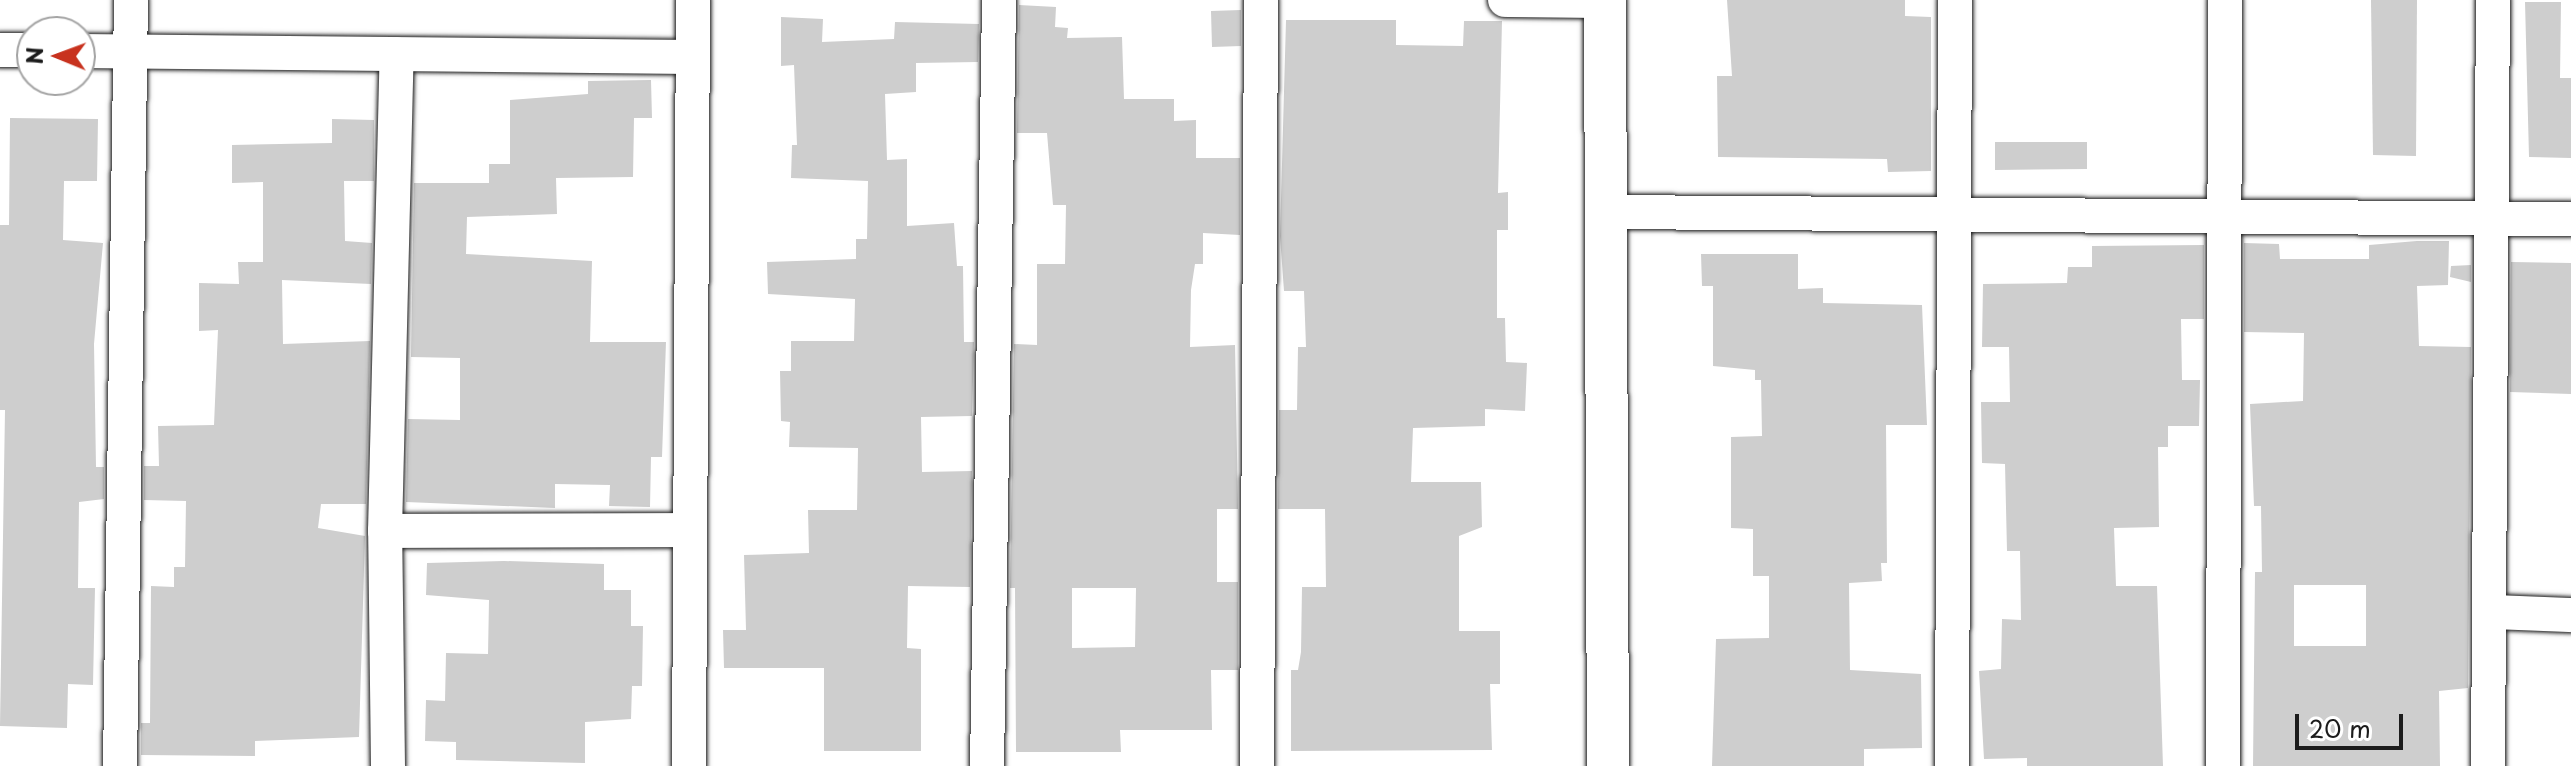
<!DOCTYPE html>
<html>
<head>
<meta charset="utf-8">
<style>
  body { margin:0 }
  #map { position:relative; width:2571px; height:766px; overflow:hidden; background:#fff; font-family:"Playpen Sans",sans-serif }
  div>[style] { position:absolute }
  .building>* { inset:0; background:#cecece }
  .roads { filter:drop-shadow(0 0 2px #1c1c1c) drop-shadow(0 0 2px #1c1c1c) }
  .minor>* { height:34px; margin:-17px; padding:0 17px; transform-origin:17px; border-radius:17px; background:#fff }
  .tertiary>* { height:42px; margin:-21px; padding:0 21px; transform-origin:21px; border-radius:21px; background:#fff }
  span { translate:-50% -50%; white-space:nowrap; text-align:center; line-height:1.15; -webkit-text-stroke:8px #fff; paint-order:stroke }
  .north { position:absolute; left:16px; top:16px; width:80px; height:80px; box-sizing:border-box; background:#fff; border:2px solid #a4a4a4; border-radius:50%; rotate:271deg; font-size:22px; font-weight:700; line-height:32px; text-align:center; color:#1c1c1c }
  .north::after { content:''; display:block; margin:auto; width:28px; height:36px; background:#c8321e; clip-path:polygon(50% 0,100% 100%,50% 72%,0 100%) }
  .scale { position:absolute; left:2295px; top:714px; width:108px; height:36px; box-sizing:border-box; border:4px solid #1c1c1c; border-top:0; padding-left:10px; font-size:24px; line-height:28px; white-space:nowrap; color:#1c1c1c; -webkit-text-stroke:6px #fff; paint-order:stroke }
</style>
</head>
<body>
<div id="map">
  <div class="building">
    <div style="clip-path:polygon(1727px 0,1905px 0,1905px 16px,1931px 17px,1931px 171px,1888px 172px,1887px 159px,1718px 157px,1717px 76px,1732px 76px)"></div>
    <div style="clip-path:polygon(2371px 0,2417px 0,2416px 156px,2373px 155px)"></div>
    <div style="clip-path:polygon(2525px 2px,2561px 2px,2560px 78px,2571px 78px,2571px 158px,2529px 157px)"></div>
    <div style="clip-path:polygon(evenodd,1019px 5px,1056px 7px,1055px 27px,1068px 28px,1067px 38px,1122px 37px,1124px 99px,1174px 99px,1174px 121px,1196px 120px,1196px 158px,1240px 158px,1240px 235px,1203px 233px,1203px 264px,1195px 264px,1191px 290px,1190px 347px,1235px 345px,1238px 509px,1217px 509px,1217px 582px,1238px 582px,1238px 670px,1211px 670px,1212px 730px,1120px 730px,1121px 752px,1016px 752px,1015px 588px,1010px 588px,1014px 344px,1037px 345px,1037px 264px,1065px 264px,1066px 205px,1053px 205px,1047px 133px,1017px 133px,1019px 5px,1072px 588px,1136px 588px,1135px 647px,1072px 648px,1072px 588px)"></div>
    <div style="clip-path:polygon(1241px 10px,1241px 46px,1212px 47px,1211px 11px)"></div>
    <div style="clip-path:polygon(781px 17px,823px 19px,822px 42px,894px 39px,895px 22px,979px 24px,978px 62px,916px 63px,916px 92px,885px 94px,887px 160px,907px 159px,907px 226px,954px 223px,957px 266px,963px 266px,964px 342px,974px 342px,972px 416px,921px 417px,922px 472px,972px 471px,970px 587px,908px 586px,907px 648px,921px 649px,921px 751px,824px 751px,824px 668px,724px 668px,723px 630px,746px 630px,744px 555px,809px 553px,808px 510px,857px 510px,858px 448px,789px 447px,790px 422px,781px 421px,780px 371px,791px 371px,791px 341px,854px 341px,855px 299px,768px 294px,767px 262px,856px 259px,856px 239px,867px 239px,868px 181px,791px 178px,792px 145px,797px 145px,794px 65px,781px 66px)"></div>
    <div style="clip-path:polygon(1286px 20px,1396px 20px,1396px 45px,1463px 46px,1464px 21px,1502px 21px,1498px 193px,1508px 192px,1508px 230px,1497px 230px,1497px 318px,1505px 318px,1506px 362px,1527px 363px,1525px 411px,1485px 409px,1485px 426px,1413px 428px,1411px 482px,1481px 482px,1482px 527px,1459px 536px,1459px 631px,1500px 631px,1500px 684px,1490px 684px,1492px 750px,1291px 751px,1291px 670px,1298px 670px,1301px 652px,1302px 587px,1326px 587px,1325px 509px,1278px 509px,1279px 410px,1297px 410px,1298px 347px,1306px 347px,1304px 291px,1284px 291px,1280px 236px)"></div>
    <div style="clip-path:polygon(651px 80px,652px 118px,634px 118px,633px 177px,556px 178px,557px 214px,467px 217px,466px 254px,592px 261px,590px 342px,666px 342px,662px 457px,651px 457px,650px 507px,609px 506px,610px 485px,555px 484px,555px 508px,406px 502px,408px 419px,460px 420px,460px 358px,411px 357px,414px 183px,489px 183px,489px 164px,510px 164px,510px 100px,588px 94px,588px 81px)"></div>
    <div style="clip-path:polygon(10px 118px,98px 119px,97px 181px,64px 181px,63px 240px,103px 243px,94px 344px,96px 467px,104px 467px,104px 499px,79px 502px,78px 588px,95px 588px,93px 685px,68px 684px,67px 728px,0 726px,5px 410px,0 410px,0 225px,9px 225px)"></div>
    <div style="clip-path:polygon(332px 119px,374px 120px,374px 181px,344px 181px,345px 241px,372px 243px,371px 284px,282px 280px,283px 344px,370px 341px,366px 504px,321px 504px,318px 528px,365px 536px,359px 737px,255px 741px,255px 756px,141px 755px,141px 723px,150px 723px,151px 586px,174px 587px,174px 567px,185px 567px,186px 501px,144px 500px,144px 466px,159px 466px,158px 426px,214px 425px,218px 330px,199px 331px,199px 283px,239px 284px,238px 262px,263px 262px,263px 182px,232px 183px,232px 145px,332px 143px)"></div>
    <div style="clip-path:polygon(1995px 142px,2087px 142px,2087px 169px,1995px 170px)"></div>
    <div style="clip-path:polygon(evenodd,2417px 241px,2449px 241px,2448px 285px,2417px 286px,2419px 346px,2471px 347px,2468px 688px,2439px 691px,2440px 766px,2253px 766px,2255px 572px,2262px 572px,2261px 506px,2254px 506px,2250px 404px,2303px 401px,2304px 333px,2244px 332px,2244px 243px,2279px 244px,2280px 259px,2369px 259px,2369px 245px,2417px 241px,2294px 585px,2366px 585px,2366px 646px,2294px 646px,2294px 585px)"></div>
    <div style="clip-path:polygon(2204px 245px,2204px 319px,2181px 319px,2182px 380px,2200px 380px,2199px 426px,2168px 426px,2168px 447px,2158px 447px,2159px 527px,2114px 528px,2116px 586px,2157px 586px,2163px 766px,2027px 766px,2027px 758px,1984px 759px,1979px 671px,2001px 669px,2002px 619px,2021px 620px,2020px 551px,2007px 551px,2005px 464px,1982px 463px,1981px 402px,2010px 402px,2009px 347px,1982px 347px,1983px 284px,2067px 283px,2068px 267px,2092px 267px,2092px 246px)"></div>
    <div style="clip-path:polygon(1701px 254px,1798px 254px,1798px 289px,1823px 288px,1823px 303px,1922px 305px,1927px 425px,1886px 425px,1887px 563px,1881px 563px,1882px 581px,1849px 583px,1850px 670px,1921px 674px,1922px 748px,1864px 749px,1864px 766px,1712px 766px,1716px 639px,1769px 638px,1769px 576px,1753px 576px,1753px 529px,1731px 528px,1731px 437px,1762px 436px,1761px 380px,1755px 380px,1755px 370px,1713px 366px,1713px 286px,1702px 286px)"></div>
    <div style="clip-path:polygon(2511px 262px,2571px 263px,2571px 394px,2510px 392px)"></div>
    <div style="clip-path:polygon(2471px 265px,2471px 282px,2450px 277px,2451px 266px)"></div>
    <div style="clip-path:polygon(504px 561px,604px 564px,604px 590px,631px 590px,631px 626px,643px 626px,642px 686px,632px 686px,631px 719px,585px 722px,585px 763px,456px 760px,456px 742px,425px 741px,426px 700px,445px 701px,446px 653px,488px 654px,489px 600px,426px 595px,427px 563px)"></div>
  </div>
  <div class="roads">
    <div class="minor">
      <div style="left:1505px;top:0;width:100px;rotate:0.6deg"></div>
      <div style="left:0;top:50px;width:32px"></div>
      <div style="left:80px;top:51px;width:612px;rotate:0.56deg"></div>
      <div style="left:1606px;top:212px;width:965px;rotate:0.42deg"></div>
      <div style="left:385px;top:531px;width:303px;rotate:-0.2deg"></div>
      <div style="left:2492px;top:612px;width:79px;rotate:2.2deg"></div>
      <div style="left:120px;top:766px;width:766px;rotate:-89.18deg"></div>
      <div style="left:388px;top:766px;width:235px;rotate:-90.7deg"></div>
      <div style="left:385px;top:531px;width:477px;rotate:-88.6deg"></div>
      <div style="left:689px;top:766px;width:766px;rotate:-89.7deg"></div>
      <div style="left:987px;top:766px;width:766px;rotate:-89.1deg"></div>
      <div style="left:1257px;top:766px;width:766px;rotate:-89.7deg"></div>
      <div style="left:1952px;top:766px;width:766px;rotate:-89.78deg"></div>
      <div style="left:2223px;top:766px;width:766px;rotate:-89.85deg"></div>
      <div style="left:2488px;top:766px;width:766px;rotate:-89.63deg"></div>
    </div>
    <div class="tertiary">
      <div style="left:1605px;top:0;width:766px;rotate:89.78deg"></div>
    </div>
  </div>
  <div class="north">N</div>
  <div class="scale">20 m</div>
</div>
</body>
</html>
